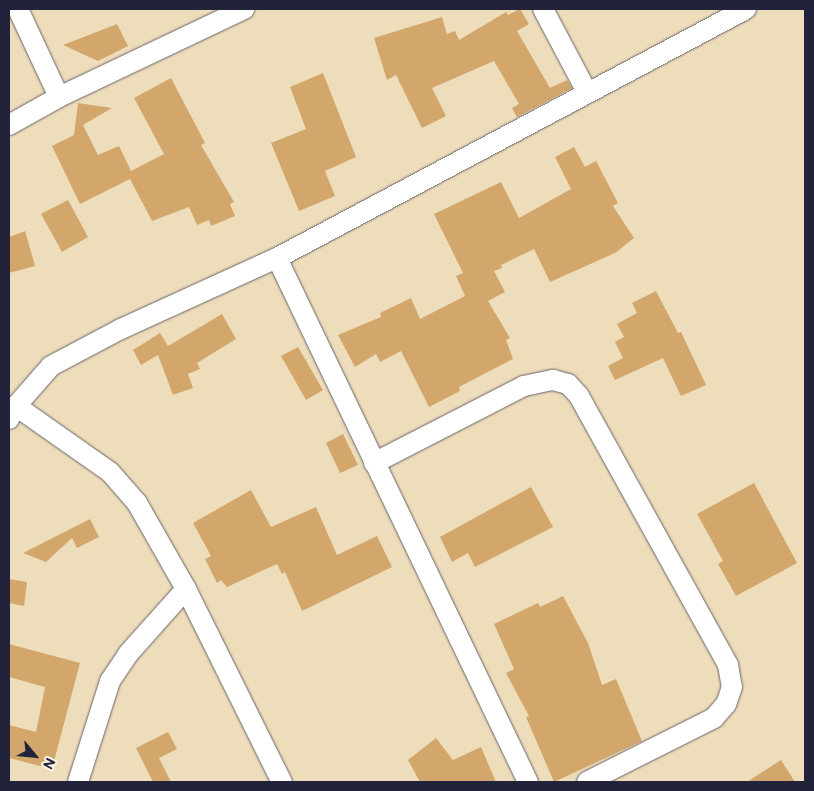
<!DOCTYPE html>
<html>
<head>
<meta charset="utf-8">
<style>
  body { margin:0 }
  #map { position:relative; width:814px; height:791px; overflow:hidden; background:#edb; font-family:"Balsamiq Sans",sans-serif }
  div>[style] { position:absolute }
  .building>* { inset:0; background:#d3a76c }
  .roads { filter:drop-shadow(0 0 1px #696368) drop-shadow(0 0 1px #696368) }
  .minor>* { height:20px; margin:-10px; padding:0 10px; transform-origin:10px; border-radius:10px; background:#fff }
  span { translate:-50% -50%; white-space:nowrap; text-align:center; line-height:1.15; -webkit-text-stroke:4px #fcf5e5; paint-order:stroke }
  .frame { position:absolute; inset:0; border:10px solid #22223b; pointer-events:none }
  .north { position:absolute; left:10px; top:731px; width:50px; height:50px; -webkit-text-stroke:4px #fcf5e5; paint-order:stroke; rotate:118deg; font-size:14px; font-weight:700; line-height:20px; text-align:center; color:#22223b }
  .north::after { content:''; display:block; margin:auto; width:18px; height:22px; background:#22223b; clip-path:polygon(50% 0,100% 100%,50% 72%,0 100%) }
</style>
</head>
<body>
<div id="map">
  <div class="building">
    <div style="clip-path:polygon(520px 9px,529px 24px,517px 31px,550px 88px,567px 80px,572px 88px,517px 117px,512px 108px,519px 104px,494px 61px,432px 88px,446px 116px,422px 128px,396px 75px,387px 80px,374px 38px,442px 17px,447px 34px,455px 31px,459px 40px,506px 12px,508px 15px)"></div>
    <div style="clip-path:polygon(117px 24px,128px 46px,98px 61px,63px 45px)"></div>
    <div style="clip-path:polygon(323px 73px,356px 157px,325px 171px,335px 196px,299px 211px,271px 143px,306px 129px,290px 87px)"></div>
    <div style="clip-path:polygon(171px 78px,205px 143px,201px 145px,234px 202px,230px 204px,235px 216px,211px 226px,209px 220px,197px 225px,189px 207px,152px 221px,130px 179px,80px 204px,52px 146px,74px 135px,78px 103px,112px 108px,83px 125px,98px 155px,119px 146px,131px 171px,164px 154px,134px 98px)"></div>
    <div style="clip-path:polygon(574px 147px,585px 167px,596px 161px,618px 203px,613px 206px,634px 238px,615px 253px,550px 282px,534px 249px,501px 265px,502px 268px,494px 271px,505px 292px,488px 301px,510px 338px,506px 340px,513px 359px,459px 387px,460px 391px,429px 407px,401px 351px,380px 362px,376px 354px,355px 367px,338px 335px,381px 317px,380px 313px,411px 298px,420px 319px,465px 296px,456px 276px,463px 273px,434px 214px,501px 182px,519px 218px,571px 189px,555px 157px)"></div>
    <div style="clip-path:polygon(68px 200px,88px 237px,62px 252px,41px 214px)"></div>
    <div style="clip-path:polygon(25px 231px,35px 266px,9px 273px,9px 237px)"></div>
    <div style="clip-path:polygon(656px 291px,678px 333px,681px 332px,706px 385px,681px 396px,663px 358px,615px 380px,608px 366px,623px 358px,615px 342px,624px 337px,617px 324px,637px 313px,632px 303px)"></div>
    <div style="clip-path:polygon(222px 314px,236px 339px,197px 363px,200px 369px,188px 374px,193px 388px,173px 395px,158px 355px,141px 365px,133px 350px,160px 333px,168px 346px)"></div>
    <div style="clip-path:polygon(298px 347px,323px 390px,306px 400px,281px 356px)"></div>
    <div style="clip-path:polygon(343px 434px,358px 465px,340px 473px,326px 443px)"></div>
    <div style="clip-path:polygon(754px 483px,797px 563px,736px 596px,718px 564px,723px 561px,697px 514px)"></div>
    <div style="clip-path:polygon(531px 487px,553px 527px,475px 567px,468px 553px,452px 562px,440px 537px)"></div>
    <div style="clip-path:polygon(251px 490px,271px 527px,316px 507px,337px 555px,377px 536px,392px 567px,302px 611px,285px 572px,282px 574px,277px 564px,227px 587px,221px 580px,217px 583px,205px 559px,211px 556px,193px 523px)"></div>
    <div style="clip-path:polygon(90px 519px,99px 537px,77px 548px,72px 538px,46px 562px,23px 553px)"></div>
    <div style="clip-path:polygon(9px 579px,27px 582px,24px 606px,9px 603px)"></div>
    <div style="clip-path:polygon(563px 596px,588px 643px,602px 685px,616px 679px,642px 741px,554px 782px,526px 717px,529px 716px,506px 673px,514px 669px,494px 624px,538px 603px,540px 607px)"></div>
    <div style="clip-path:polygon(9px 644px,80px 663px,52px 769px,9px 758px,9px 725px,36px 732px,45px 687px,9px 677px)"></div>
    <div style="clip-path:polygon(168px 732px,177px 749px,159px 758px,171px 782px,153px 782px,136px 748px)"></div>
    <div style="clip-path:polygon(436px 738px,453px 760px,481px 747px,496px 782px,420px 782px,408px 760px)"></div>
    <div style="clip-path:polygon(781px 760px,795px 782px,747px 782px)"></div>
  </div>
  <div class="roads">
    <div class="minor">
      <div style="left:18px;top:9px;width:97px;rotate:65deg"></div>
      <div style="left:543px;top:9px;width:94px;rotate:62.1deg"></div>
      <div style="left:9px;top:125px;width:57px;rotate:-29.2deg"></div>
      <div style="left:59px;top:97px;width:205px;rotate:-25.4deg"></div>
      <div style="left:277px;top:258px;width:581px;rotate:64.41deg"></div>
      <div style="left:16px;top:406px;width:115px;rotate:35.1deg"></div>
      <div style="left:110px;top:472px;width:41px;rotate:48.9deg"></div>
      <div style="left:137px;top:503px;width:99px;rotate:60.3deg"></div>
      <div style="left:186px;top:589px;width:216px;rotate:63.6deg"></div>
      <div style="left:9px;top:419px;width:15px;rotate:-62deg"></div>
      <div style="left:16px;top:406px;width:53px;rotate:-48.8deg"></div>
      <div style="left:51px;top:366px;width:79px;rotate:-27.9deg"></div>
      <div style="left:121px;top:329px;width:171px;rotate:-24.5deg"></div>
      <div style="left:277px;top:258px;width:531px;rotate:-27.96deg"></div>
      <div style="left:374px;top:463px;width:169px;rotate:-27.2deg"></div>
      <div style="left:524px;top:386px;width:30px;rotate:-12deg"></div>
      <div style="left:553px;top:380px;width:16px;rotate:15deg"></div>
      <div style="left:568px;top:384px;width:16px;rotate:47deg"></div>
      <div style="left:579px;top:396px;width:308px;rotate:61deg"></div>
      <div style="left:728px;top:665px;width:22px;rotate:80deg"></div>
      <div style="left:732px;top:687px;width:18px;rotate:109deg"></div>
      <div style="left:726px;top:704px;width:18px;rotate:131deg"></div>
      <div style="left:714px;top:718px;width:142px;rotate:153.3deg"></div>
      <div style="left:78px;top:782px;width:106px;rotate:-72.4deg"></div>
      <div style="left:110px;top:681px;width:32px;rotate:-56deg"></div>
      <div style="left:128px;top:654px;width:87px;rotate:-48.3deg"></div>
    </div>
  </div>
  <div class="frame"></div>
  <div class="north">N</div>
</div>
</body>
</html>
